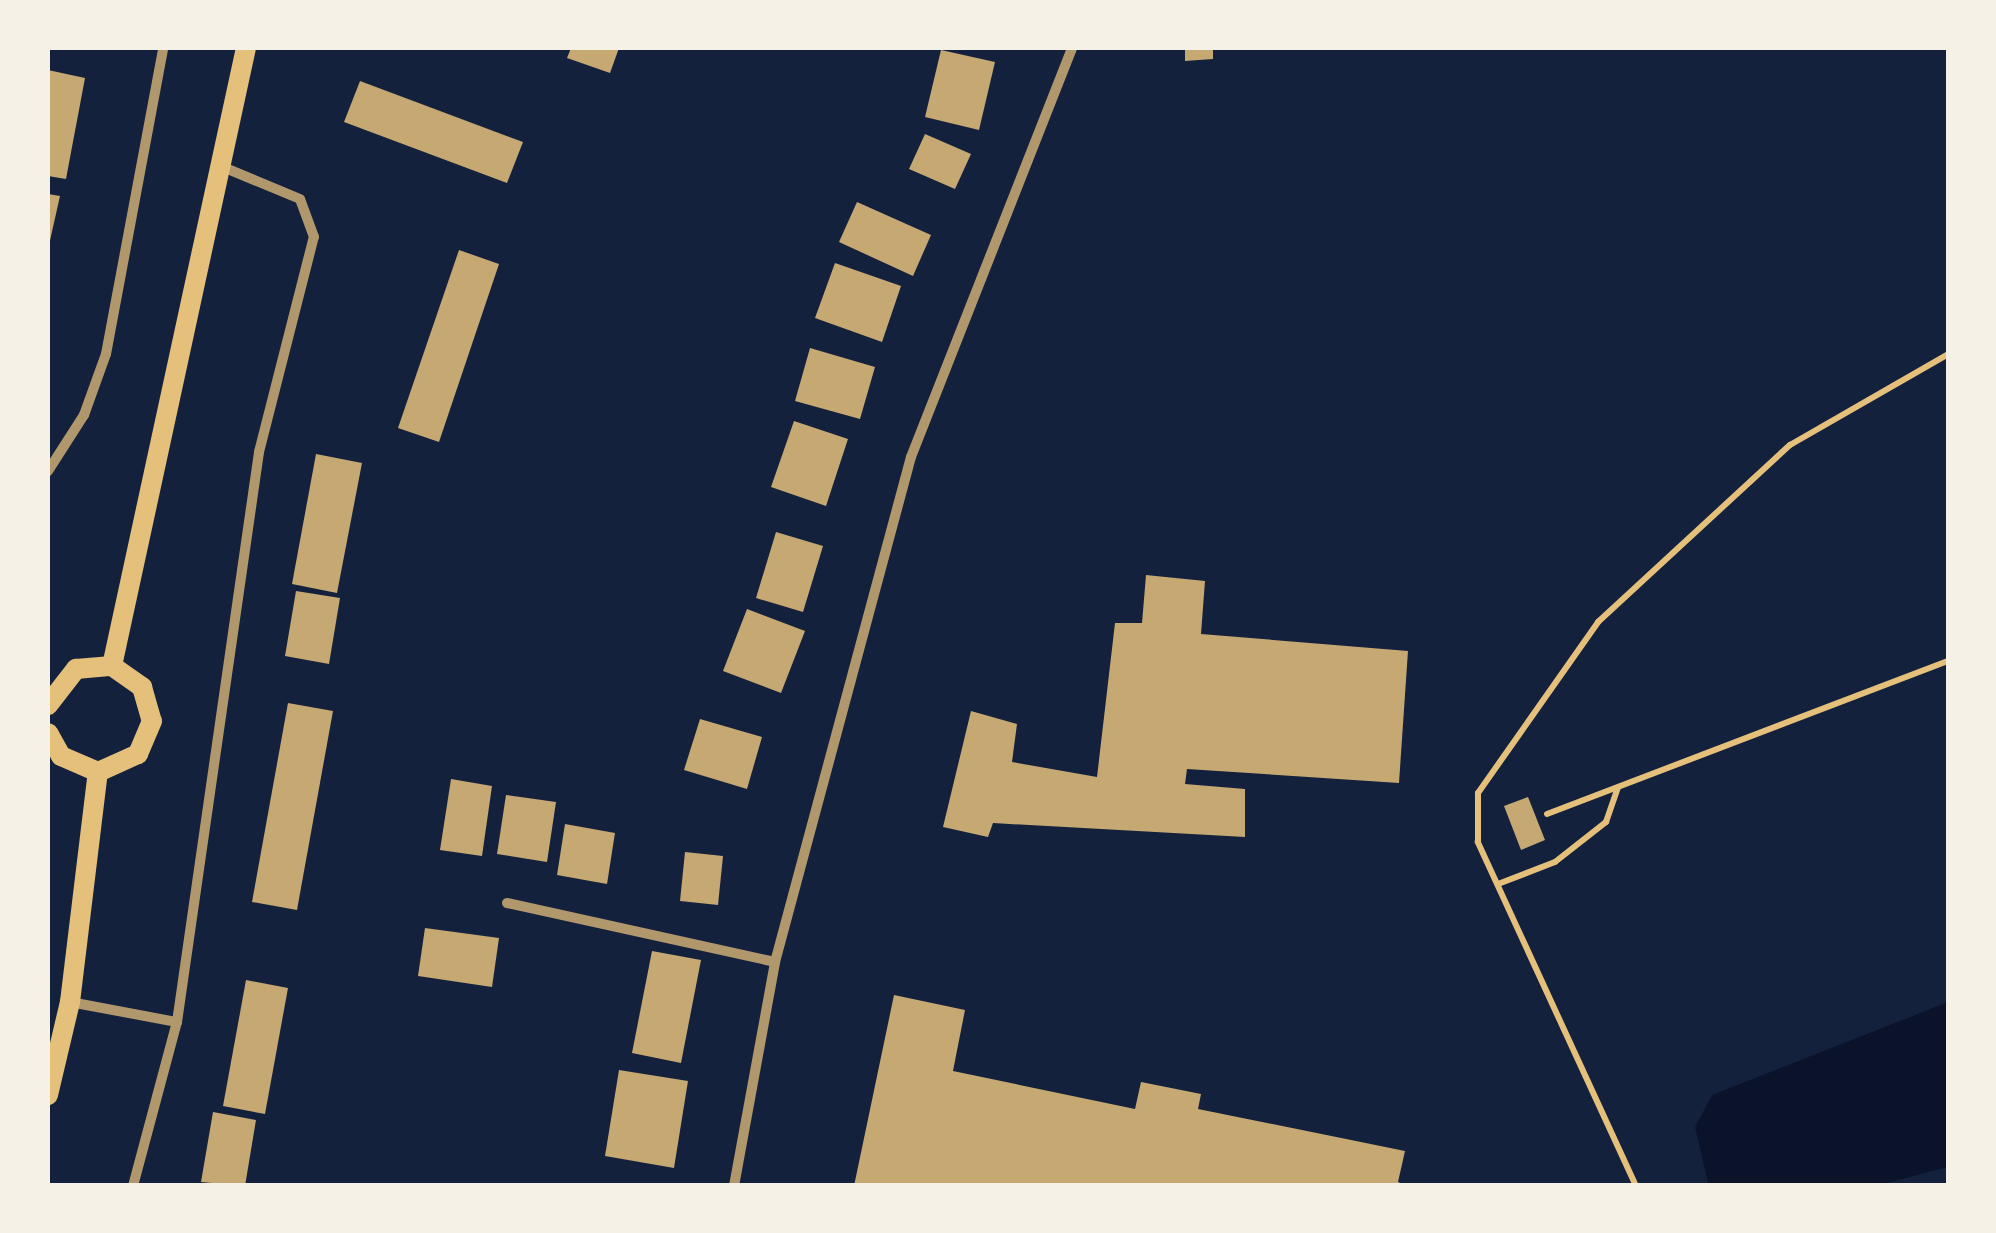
<!DOCTYPE html>
<html>
<head>
<meta charset="utf-8">
<style>
  body { margin:0 }
  #map { position:relative; width:1996px; height:1233px; overflow:hidden; background:#14213d; font-family:"Golos Text",sans-serif }
  div>[style] { position:absolute }
  .water>* { inset:0; background:#0b132b }
  .building>* { inset:0; background:#c6a872 }
  .path>* { height:6px; margin:-3px; padding:0 3px; transform-origin:3px; border-radius:3px; background:#e5c07b }
  .minor>* { height:10px; margin:-5px; padding:0 5px; transform-origin:5px; border-radius:5px; background:#b1986c }
  .secondary>* { height:20px; margin:-10px; padding:0 10px; transform-origin:10px; border-radius:10px; background:#e5c07b }
  span { translate:-50% -50%; white-space:nowrap; text-align:center; line-height:1.15; -webkit-text-stroke:10px #f6f1e7; paint-order:stroke }
  .frame { position:absolute; inset:0; border:50px solid #f6f1e7; pointer-events:none }
</style>
</head>
<body>
<div id="map">
  <div class="water">
    <div style="clip-path:polygon(1948px 1002px,1948px 1167px,1879px 1185px,1708px 1183px,1695px 1127px,1712px 1095px)"></div>
  </div>
  <div class="building">
    <div style="clip-path:polygon(571px 48px,619px 48px,610px 73px,567px 58px)"></div>
    <div style="clip-path:polygon(1185px 48px,1213px 48px,1213px 59px,1185px 61px)"></div>
    <div style="clip-path:polygon(941px 50px,995px 62px,979px 130px,925px 117px)"></div>
    <div style="clip-path:polygon(48px 70px,85px 78px,66px 179px,48px 176px)"></div>
    <div style="clip-path:polygon(360px 81px,523px 142px,507px 183px,344px 122px)"></div>
    <div style="clip-path:polygon(925px 134px,971px 154px,955px 189px,909px 169px)"></div>
    <div style="clip-path:polygon(48px 194px,60px 196px,49px 245px,48px 244px)"></div>
    <div style="clip-path:polygon(857px 202px,931px 235px,913px 276px,839px 242px)"></div>
    <div style="clip-path:polygon(459px 250px,499px 264px,439px 442px,398px 428px)"></div>
    <div style="clip-path:polygon(835px 263px,901px 286px,882px 342px,815px 318px)"></div>
    <div style="clip-path:polygon(810px 348px,875px 367px,860px 419px,795px 401px)"></div>
    <div style="clip-path:polygon(794px 421px,848px 439px,826px 506px,771px 487px)"></div>
    <div style="clip-path:polygon(316px 454px,362px 463px,337px 593px,292px 584px)"></div>
    <div style="clip-path:polygon(776px 532px,823px 546px,803px 612px,756px 598px)"></div>
    <div style="clip-path:polygon(1146px 575px,1205px 581px,1201px 634px,1408px 651px,1399px 783px,1187px 769px,1185px 784px,1245px 789px,1245px 837px,993px 823px,988px 837px,943px 827px,971px 711px,1017px 724px,1012px 762px,1097px 777px,1115px 623px,1142px 623px)"></div>
    <div style="clip-path:polygon(296px 591px,340px 598px,329px 664px,285px 656px)"></div>
    <div style="clip-path:polygon(747px 609px,805px 631px,781px 693px,723px 671px)"></div>
    <div style="clip-path:polygon(288px 703px,333px 711px,297px 910px,252px 902px)"></div>
    <div style="clip-path:polygon(700px 719px,762px 737px,747px 789px,684px 770px)"></div>
    <div style="clip-path:polygon(451px 779px,492px 786px,482px 856px,440px 850px)"></div>
    <div style="clip-path:polygon(506px 795px,556px 802px,547px 862px,497px 854px)"></div>
    <div style="clip-path:polygon(1528px 797px,1545px 840px,1521px 850px,1504px 806px)"></div>
    <div style="clip-path:polygon(565px 824px,615px 833px,607px 884px,557px 875px)"></div>
    <div style="clip-path:polygon(685px 852px,723px 856px,718px 905px,680px 901px)"></div>
    <div style="clip-path:polygon(425px 928px,499px 938px,492px 987px,418px 976px)"></div>
    <div style="clip-path:polygon(652px 951px,701px 960px,681px 1063px,632px 1053px)"></div>
    <div style="clip-path:polygon(246px 980px,288px 988px,265px 1114px,223px 1106px)"></div>
    <div style="clip-path:polygon(894px 995px,965px 1010px,953px 1071px,1135px 1109px,1141px 1082px,1201px 1094px,1198px 1109px,1405px 1151px,1398px 1182px,1407px 1186px,854px 1186px)"></div>
    <div style="clip-path:polygon(619px 1070px,688px 1081px,674px 1168px,605px 1156px)"></div>
    <div style="clip-path:polygon(213px 1112px,256px 1120px,245px 1186px,201px 1182px)"></div>
  </div>
  <div class="path">
    <div style="left:1547px;top:814px;width:429px;rotate:-20.9deg"></div>
    <div style="left:1498px;top:884px;width:61px;rotate:-21.1deg"></div>
    <div style="left:1555px;top:862px;width:65px;rotate:-38.1deg"></div>
    <div style="left:1606px;top:822px;width:36px;rotate:-71deg"></div>
    <div style="left:1636px;top:1186px;width:379px;rotate:-114.7deg"></div>
    <div style="left:1478px;top:842px;width:49px;rotate:-90deg"></div>
    <div style="left:1478px;top:793px;width:209px;rotate:-54.9deg"></div>
    <div style="left:1598px;top:622px;width:261px;rotate:-42.7deg"></div>
    <div style="left:1790px;top:445px;width:182px;rotate:-29.9deg"></div>
  </div>
  <div class="minor">
    <div style="left:48px;top:471px;width:67px;rotate:-57.3deg"></div>
    <div style="left:84px;top:415px;width:65px;rotate:-70.2deg"></div>
    <div style="left:106px;top:354px;width:311px;rotate:-79.4deg"></div>
    <div style="left:507px;top:903px;width:274px;rotate:12.4deg"></div>
    <div style="left:70px;top:1002px;width:109px;rotate:10.6deg"></div>
    <div style="left:133px;top:1186px;width:170px;rotate:-75deg"></div>
    <div style="left:177px;top:1022px;width:576px;rotate:-81.81deg"></div>
    <div style="left:259px;top:452px;width:222px;rotate:-75.7deg"></div>
    <div style="left:314px;top:237px;width:40px;rotate:-110.2deg"></div>
    <div style="left:300px;top:199px;width:89px;rotate:-157.5deg"></div>
    <div style="left:734px;top:1186px;width:228px;rotate:-79.6deg"></div>
    <div style="left:775px;top:962px;width:523px;rotate:-74.93deg"></div>
    <div style="left:911px;top:457px;width:440px;rotate:-68.5deg"></div>
  </div>
  <div class="secondary">
    <div style="left:112px;top:666px;width:632px;rotate:-77.77deg"></div>
    <div style="left:48px;top:705px;width:46px;rotate:-52.1deg"></div>
    <div style="left:76px;top:669px;width:36px;rotate:-5deg"></div>
    <div style="left:112px;top:666px;width:37px;rotate:35deg"></div>
    <div style="left:142px;top:687px;width:35px;rotate:74deg"></div>
    <div style="left:152px;top:721px;width:36px;rotate:113deg"></div>
    <div style="left:138px;top:754px;width:44px;rotate:155.8deg"></div>
    <div style="left:98px;top:772px;width:40px;rotate:-156.6deg"></div>
    <div style="left:61px;top:756px;width:26px;rotate:-119deg"></div>
    <div style="left:48px;top:1095px;width:96px;rotate:-76.7deg"></div>
    <div style="left:70px;top:1002px;width:232px;rotate:-83.1deg"></div>
  </div>
  <div class="frame"></div>
</div>
</body>
</html>
